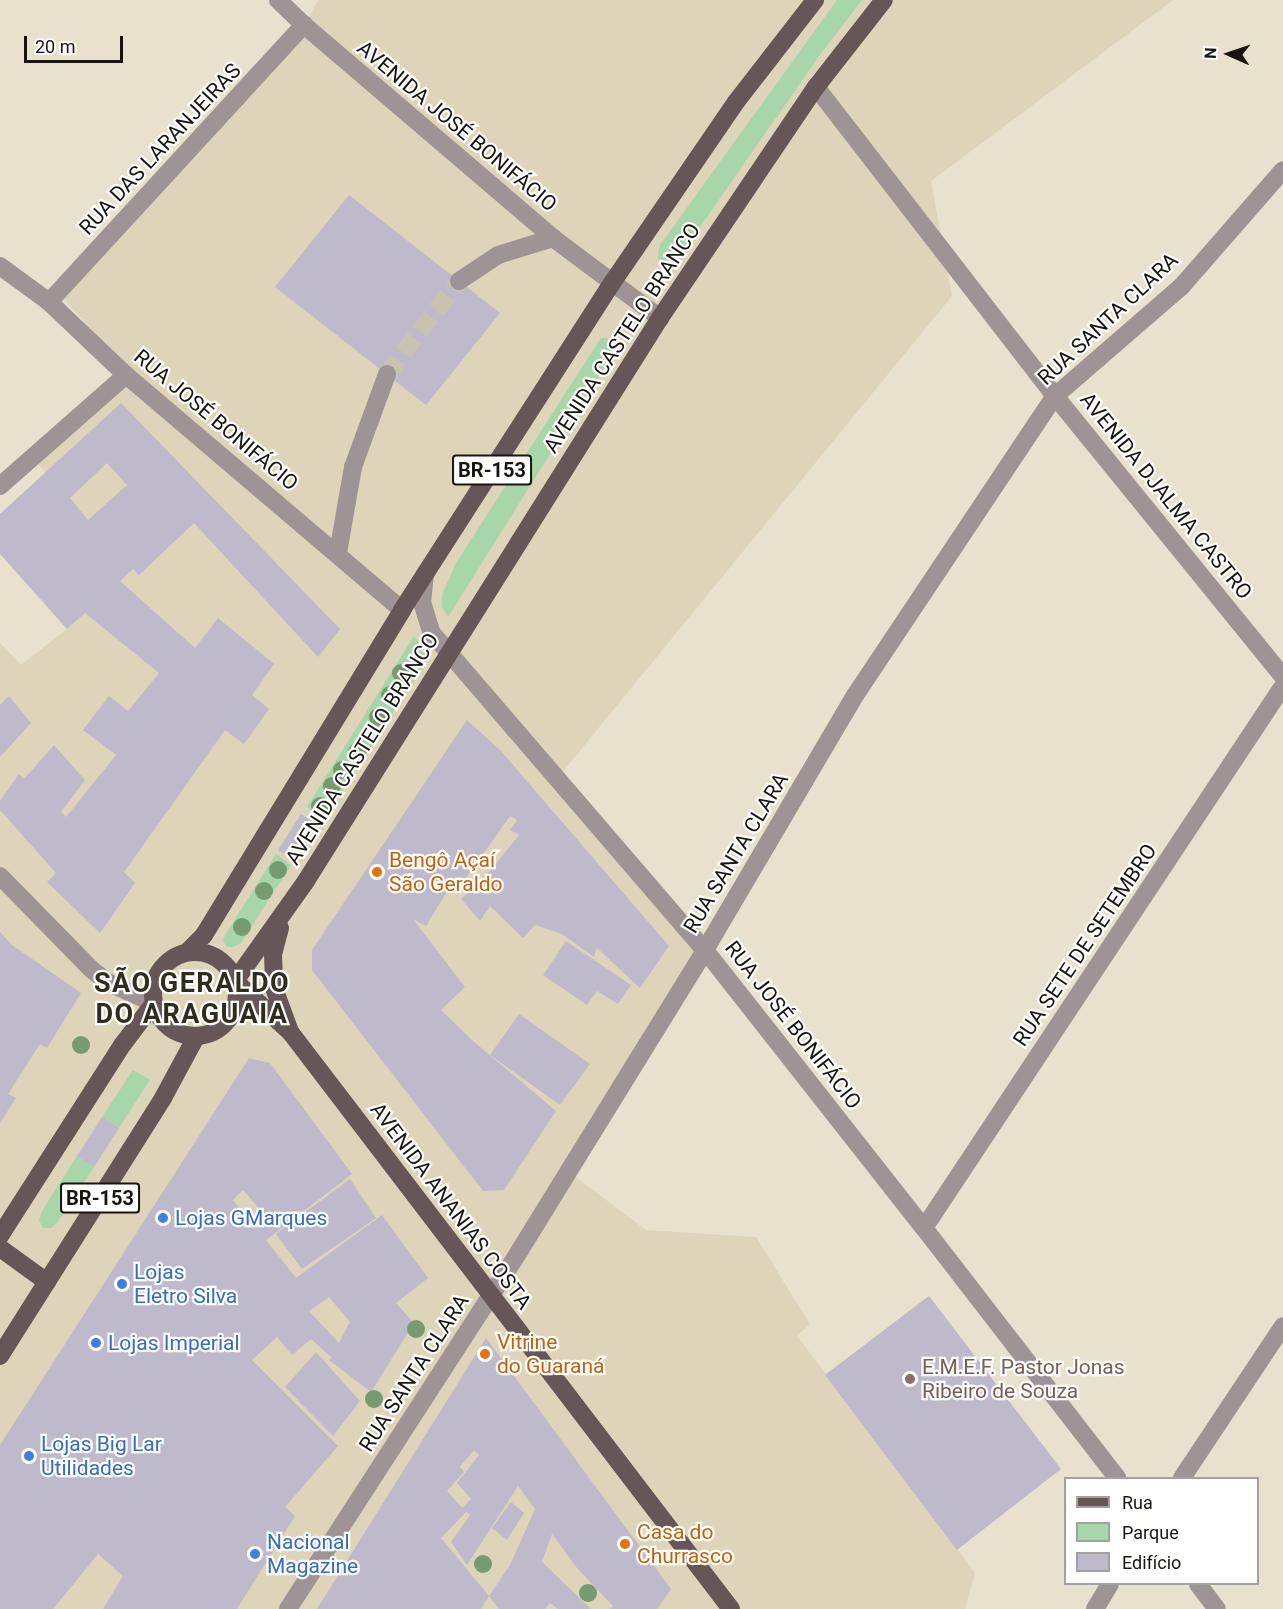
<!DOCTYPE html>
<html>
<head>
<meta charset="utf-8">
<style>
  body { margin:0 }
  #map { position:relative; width:1283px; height:1609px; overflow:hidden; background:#e8e1cd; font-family:Roboto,sans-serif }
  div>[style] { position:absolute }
  .built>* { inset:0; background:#ddd4b9 }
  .green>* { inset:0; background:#a6d6a9 }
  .building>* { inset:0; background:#bfb9cc }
  .minor-tunnel>* { height:18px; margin-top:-9px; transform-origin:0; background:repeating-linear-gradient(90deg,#c9c2b0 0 18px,transparent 0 27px) }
  .minor>* { height:18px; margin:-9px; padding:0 9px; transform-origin:9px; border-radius:9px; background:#9f9495 }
  .major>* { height:18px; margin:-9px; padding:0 9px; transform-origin:9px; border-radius:9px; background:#675657 }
  .major>.ring { margin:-9px; padding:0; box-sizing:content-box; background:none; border:18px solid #675657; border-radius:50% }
  .trees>* { width:18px; height:18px; margin:-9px; border-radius:50%; background:#769b71 }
  .dots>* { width:16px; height:16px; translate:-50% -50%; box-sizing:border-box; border:3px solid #fff; border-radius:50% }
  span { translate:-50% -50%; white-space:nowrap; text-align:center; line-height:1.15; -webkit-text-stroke:4.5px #fff; paint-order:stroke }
  .shield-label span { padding:2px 4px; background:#fff; border:2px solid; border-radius:4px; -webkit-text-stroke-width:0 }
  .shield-label { font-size:20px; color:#17150e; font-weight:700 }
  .street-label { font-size:21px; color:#17150e }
  .food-label { font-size:21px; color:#c56008 }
  .left { translate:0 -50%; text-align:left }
  .shop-label { font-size:21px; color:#366cbe }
  .education-label { font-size:21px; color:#785e54 }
  .district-label { font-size:27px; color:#312c1d; font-weight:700; letter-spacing:1.5px }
  .legend { position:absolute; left:1064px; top:1477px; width:195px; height:108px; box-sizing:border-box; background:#fff; border:2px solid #a2a19f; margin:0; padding:8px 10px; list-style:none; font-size:18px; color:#17150e }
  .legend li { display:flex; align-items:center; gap:12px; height:30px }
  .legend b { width:30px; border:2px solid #a2a19f }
  .north { position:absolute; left:1199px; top:24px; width:60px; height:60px; -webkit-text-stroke:4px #fff; paint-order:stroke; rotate:273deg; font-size:16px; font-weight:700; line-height:24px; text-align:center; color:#17150e }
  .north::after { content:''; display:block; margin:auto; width:21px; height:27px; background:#17150e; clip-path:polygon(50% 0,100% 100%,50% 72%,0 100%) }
  .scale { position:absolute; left:24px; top:36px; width:99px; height:27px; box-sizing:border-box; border:3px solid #17150e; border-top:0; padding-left:8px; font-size:18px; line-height:21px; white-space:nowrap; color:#17150e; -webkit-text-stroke:4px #fff; paint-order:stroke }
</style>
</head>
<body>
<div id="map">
  <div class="built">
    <div style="clip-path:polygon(318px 0,1173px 0,931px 181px,952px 296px,556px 780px,698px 946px,565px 1169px,646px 1230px,756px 1237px,810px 1324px,797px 1336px,826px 1374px,929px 1296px,995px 1383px,892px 1463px,975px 1573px,965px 1609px,0 1609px,0 643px,21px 665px,67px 629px,133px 569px,30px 455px,127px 369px,64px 299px,304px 26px)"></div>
  </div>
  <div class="green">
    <div style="clip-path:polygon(837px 0,862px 0,819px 56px,677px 260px,669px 267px,663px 265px,658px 259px,660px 245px)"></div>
    <div style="clip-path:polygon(601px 338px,607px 338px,612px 344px,612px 355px,448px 617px,442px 607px,442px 595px,456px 563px)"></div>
    <div style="clip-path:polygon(414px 636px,429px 657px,324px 819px,307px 807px)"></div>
    <div style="clip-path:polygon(276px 854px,291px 865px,241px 943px,233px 947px,227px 947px,223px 941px,225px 935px)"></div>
    <div style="clip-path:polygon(133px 1070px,150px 1080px,119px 1128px,102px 1117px)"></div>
    <div style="clip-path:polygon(77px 1156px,94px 1167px,57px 1223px,51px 1228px,43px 1228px,39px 1220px,42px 1211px)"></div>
  </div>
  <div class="building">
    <div style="clip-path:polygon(349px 195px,500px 313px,426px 405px,275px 287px)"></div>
    <div style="clip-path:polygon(evenodd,121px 403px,340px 629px,318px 657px,194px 523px,139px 575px,133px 569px,120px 581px,195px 648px,218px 618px,274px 664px,252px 695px,269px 709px,244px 744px,225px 730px,124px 872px,135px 883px,100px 933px,47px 882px,56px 873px,0 810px,0 801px,19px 774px,24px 779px,54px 745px,85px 780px,61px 812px,66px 817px,116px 755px,83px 730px,109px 696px,128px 711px,159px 673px,85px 613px,67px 629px,0 554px,0 514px,121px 403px,107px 463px,127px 485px,88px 520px,70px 498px,107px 463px)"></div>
    <div style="clip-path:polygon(9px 696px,31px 723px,0 757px,0 705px)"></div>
    <div style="clip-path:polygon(467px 720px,501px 751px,669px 946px,640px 988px,597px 948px,594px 957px,562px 934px,535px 925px,523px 938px,490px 906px,480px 921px,461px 899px,490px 871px,519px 835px,510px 830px,517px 820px,510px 816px,461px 885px,454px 880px,426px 926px,413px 919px,465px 987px,441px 1010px,473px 1041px,556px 1111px,504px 1190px,483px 1191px,312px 970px,312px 950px)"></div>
    <div style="clip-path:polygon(301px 814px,318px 825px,294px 861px,278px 850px)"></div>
    <div style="clip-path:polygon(0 932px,12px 945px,81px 993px,47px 1048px,40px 1044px,8px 1094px,16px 1098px,0 1123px)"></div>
    <div style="clip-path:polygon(566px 941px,631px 985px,618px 1004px,597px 991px,587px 1005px,543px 975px)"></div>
    <div style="clip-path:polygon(519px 1014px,590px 1064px,560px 1105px,490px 1055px)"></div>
    <div style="clip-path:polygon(evenodd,249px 1058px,270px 1063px,352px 1174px,266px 1240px,296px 1278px,382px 1215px,428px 1278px,396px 1303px,414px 1323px,371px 1392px,329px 1360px,332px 1358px,311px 1339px,292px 1355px,277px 1337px,252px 1360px,338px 1446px,285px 1507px,295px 1516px,237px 1609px,103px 1609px,123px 1576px,98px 1554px,53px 1609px,0 1609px,0 1445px,249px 1058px,243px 1190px,263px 1213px,252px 1224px,233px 1200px,243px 1190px,249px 1058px,329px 1297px,350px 1322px,339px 1343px,309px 1311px,329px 1297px)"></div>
    <div style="clip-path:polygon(102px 1117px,119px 1128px,94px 1167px,77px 1156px)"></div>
    <div style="clip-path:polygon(350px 1179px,376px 1218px,302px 1269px,276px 1234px)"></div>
    <div style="clip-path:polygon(929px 1296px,1061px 1469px,957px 1550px,825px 1375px)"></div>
    <div style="clip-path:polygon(486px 1338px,671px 1589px,657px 1609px,610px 1609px,613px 1606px,577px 1568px,552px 1534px,542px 1562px,591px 1609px,558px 1609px,550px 1603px,545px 1609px,499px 1609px,489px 1596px,510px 1565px,535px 1509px,518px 1486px,467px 1565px,451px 1542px,470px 1515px,462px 1508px,471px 1499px,457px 1483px,479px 1455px,474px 1450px,460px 1467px,464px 1472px,447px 1491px,466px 1512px,441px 1538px,489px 1596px,481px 1609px,317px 1609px)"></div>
    <div style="clip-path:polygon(316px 1352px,360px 1401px,333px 1436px,285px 1387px)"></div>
    <div style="clip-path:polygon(511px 1502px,524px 1513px,507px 1540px,492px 1528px)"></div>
  </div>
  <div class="minor-tunnel">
    <div style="left:387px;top:374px;width:118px;rotate:-52.3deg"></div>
  </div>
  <div class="minor">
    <div style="left:278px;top:0;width:36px;rotate:44deg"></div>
    <div style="left:304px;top:25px;width:328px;rotate:40.5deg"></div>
    <div style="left:553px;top:238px;width:134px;rotate:36.8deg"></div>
    <div style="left:816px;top:87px;width:391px;rotate:52.3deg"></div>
    <div style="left:1055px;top:396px;width:362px;rotate:50.9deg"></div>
    <div style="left:0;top:266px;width:61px;rotate:36.3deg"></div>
    <div style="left:49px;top:302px;width:106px;rotate:43.5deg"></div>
    <div style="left:126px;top:375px;width:362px;rotate:40.4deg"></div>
    <div style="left:459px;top:281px;width:47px;rotate:-33.7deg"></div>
    <div style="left:498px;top:255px;width:58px;rotate:-17.2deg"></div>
    <div style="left:49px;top:302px;width:377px;rotate:-47.4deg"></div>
    <div style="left:0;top:486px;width:168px;rotate:-41.4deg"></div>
    <div style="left:338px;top:553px;width:87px;rotate:-80.1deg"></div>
    <div style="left:353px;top:467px;width:99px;rotate:-69.9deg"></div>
    <div style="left:425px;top:574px;width:28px;rotate:96deg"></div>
    <div style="left:422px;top:602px;width:31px;rotate:73deg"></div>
    <div style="left:431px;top:632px;width:420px;rotate:49.3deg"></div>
    <div style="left:705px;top:950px;width:354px;rotate:51.8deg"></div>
    <div style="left:924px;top:1228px;width:316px;rotate:52.3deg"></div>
    <div style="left:0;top:876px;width:130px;rotate:45.6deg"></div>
    <div style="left:91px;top:969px;width:23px;rotate:38deg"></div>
    <div style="left:109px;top:983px;width:49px;rotate:24deg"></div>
    <div style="left:924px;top:1228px;width:650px;rotate:-56.48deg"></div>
    <div style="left:1182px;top:1478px;width:182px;rotate:-56.4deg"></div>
    <div style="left:1198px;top:1584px;width:31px;rotate:53deg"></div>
    <div style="left:288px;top:1609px;width:427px;rotate:-57.1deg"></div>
    <div style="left:520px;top:1250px;width:352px;rotate:-58.3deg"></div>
    <div style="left:705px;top:950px;width:297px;rotate:-59.5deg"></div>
    <div style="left:856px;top:694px;width:358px;rotate:-56.3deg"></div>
    <div style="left:1055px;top:396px;width:167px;rotate:-40.9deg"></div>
    <div style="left:1181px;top:287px;width:155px;rotate:-48.9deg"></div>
    <div style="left:1095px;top:1609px;width:29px;rotate:-59deg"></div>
  </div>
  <div class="major">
    <div style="left:280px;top:928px;width:27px;rotate:105deg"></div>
    <div style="left:273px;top:954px;width:34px;rotate:88deg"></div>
    <div style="left:274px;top:988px;width:44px;rotate:69.9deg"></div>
    <div style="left:187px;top:952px;width:24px;rotate:-45deg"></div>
    <div style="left:204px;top:935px;width:381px;rotate:-58.6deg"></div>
    <div style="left:402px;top:610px;width:389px;rotate:-57.3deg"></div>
    <div style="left:612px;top:283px;width:219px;rotate:-55.6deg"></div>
    <div style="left:736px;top:102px;width:129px;rotate:-52.2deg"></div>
    <div class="ring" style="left:153px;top:952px;width:66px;height:66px"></div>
    <div style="left:0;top:1236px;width:228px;rotate:-57.4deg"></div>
    <div style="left:123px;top:1044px;width:51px;rotate:-52.9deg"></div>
    <div style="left:0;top:1248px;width:58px;rotate:35.9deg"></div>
    <div style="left:0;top:1356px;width:305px;rotate:-57.7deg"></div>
    <div style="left:163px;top:1098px;width:69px;rotate:-61.6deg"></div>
    <div style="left:731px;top:1609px;width:725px;rotate:-127.38deg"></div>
    <div style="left:291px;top:1033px;width:76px;rotate:-137.1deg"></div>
    <div style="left:235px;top:981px;width:123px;rotate:-54.6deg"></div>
    <div style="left:306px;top:881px;width:665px;rotate:-57.84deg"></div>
    <div style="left:660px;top:318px;width:279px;rotate:-56deg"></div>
    <div style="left:816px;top:87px;width:110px;rotate:-52deg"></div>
  </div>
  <div class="trees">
    <div style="left:401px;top:673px"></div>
    <div style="left:390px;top:695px"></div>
    <div style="left:378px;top:717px"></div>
    <div style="left:357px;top:752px"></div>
    <div style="left:342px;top:770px"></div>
    <div style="left:332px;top:786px"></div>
    <div style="left:320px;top:806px"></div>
    <div style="left:278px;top:870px"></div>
    <div style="left:264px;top:891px"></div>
    <div style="left:242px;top:927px"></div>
    <div style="left:81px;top:1045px"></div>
    <div style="left:416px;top:1329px"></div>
    <div style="left:374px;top:1399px"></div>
    <div style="left:483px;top:1564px"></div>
    <div style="left:588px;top:1593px"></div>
  </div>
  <div class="dots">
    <div style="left:377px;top:872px;background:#e8710a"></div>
    <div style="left:163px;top:1218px;background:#3f7fe0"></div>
    <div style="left:122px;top:1284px;background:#3f7fe0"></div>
    <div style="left:96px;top:1343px;background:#3f7fe0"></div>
    <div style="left:485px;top:1354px;background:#e8710a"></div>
    <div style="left:910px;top:1379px;background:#8d6e63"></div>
    <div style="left:29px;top:1456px;background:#3f7fe0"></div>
    <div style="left:625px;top:1544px;background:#e8710a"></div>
    <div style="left:255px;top:1554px;background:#3f7fe0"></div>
  </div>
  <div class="shield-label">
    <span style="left:492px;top:470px">BR-153</span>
    <span style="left:100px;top:1198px">BR-153</span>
  </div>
  <div class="street-label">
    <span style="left:457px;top:126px;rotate:40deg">AVENIDA JOSÉ BONIFÁCIO</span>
    <span style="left:160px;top:149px;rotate:-47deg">RUA DAS LARANJEIRAS</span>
    <span style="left:1108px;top:319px;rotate:-43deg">RUA SANTA CLARA</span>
    <span style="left:622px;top:338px;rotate:-57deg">AVENIDA CASTELO BRANCO</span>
    <span style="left:216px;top:420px;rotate:40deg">RUA JOSÉ BONIFÁCIO</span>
    <span style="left:1166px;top:496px;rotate:51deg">AVENIDA DJALMA CASTRO</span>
    <span style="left:362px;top:749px;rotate:-58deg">AVENIDA CASTELO BRANCO</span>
    <span style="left:736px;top:853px;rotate:-59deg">RUA SANTA CLARA</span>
    <span style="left:1085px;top:945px;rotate:-56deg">RUA SETE DE SETEMBRO</span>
    <span style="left:793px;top:1025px;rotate:52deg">RUA JOSÉ BONIFÁCIO</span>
    <span style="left:451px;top:1206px;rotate:53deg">AVENIDA ANANIAS COSTA</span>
    <span style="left:414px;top:1373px;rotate:-57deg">RUA SANTA CLARA</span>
  </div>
  <div class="food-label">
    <span class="left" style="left:389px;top:872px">Bengô Açaí<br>São Geraldo</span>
    <span class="left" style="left:497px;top:1354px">Vitrine<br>do Guaraná</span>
    <span class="left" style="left:637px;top:1544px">Casa do<br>Churrasco</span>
  </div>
  <div class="shop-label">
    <span class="left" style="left:175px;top:1218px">Lojas GMarques</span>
    <span class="left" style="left:134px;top:1284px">Lojas<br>Eletro Silva</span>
    <span class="left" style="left:108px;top:1343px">Lojas Imperial</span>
    <span class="left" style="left:41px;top:1456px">Lojas Big Lar<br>Utilidades</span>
    <span class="left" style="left:267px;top:1554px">Nacional<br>Magazine</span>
  </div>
  <div class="education-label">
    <span class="left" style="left:922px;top:1379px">E.M.E.F. Pastor Jonas<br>Ribeiro de Souza</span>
  </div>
  <div class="district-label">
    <span style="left:192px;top:999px">SÃO GERALDO<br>DO ARAGUAIA</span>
  </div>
  <ul class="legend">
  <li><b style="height:8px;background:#675657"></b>Rua</li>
  <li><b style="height:16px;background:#a6d6a9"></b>Parque</li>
  <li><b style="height:16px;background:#bfb9cc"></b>Edifício</li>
  </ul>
  <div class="north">N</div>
  <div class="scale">20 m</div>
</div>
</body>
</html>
